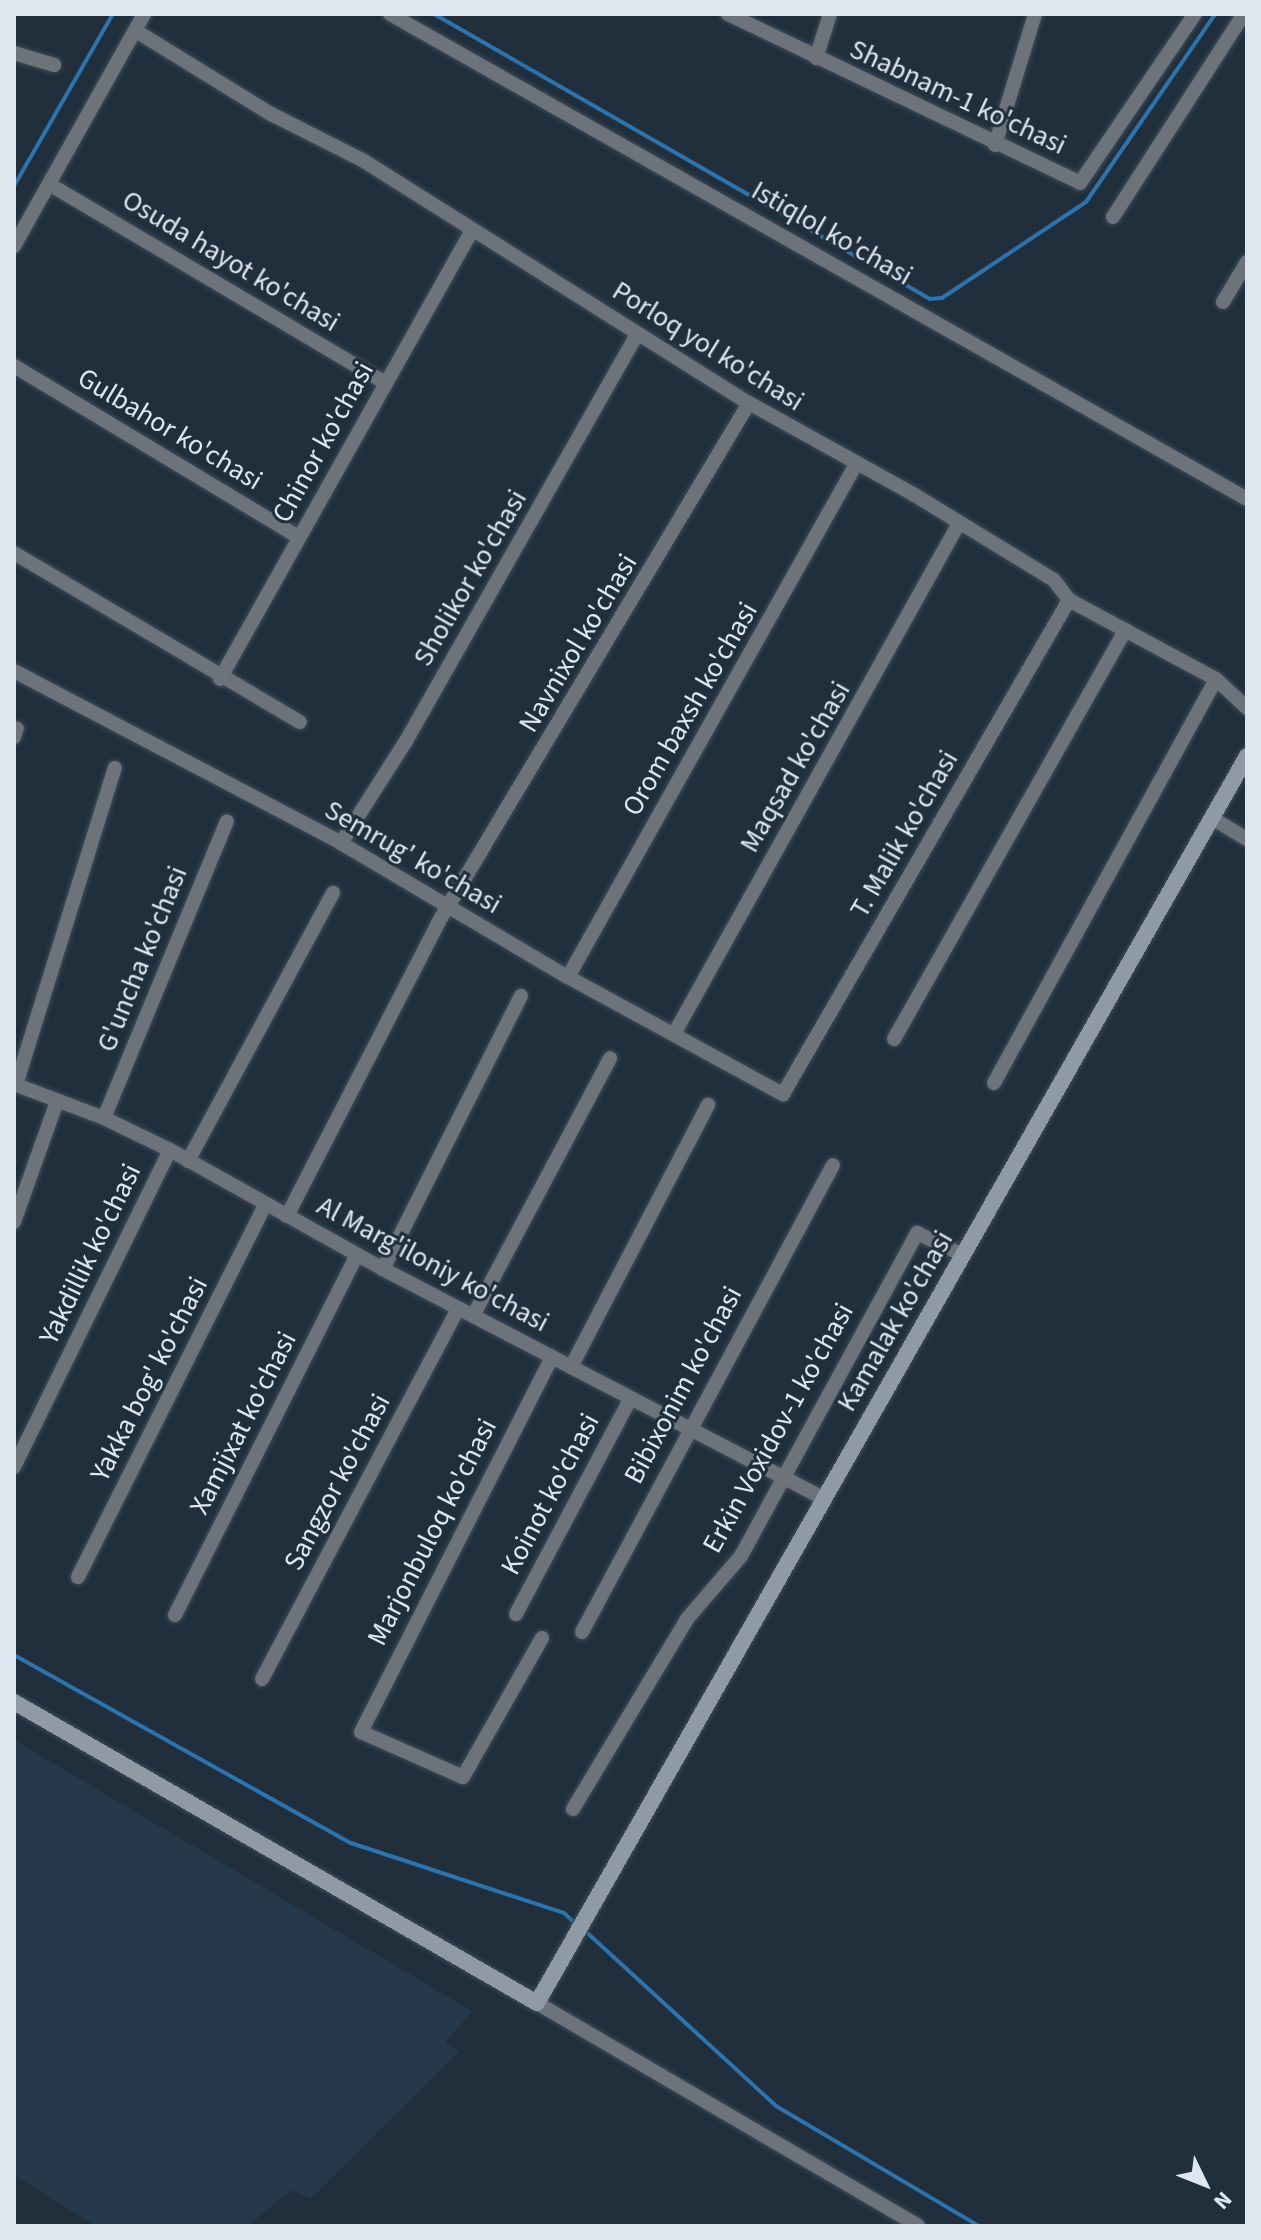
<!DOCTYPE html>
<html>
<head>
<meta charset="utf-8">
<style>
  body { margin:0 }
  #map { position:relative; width:1261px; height:2240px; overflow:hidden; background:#212f3c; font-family:"Source Sans 3",sans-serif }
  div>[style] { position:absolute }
  .built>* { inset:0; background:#26394b }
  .stream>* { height:4px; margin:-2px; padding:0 2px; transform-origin:2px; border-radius:2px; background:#2b74b0 }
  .roads { filter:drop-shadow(0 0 2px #3f4c59) drop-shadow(0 0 2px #3f4c59) }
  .minor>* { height:14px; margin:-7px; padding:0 7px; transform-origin:7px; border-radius:7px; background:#6c737a }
  .secondary>* { height:16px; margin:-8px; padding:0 8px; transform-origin:8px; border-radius:8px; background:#8f9aa5 }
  span { translate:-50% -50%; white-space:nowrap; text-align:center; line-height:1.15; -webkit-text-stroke:6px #212f3c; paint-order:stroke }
  .street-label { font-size:28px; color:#dee7f0 }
  .frame { position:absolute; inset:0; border:16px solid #dee7f0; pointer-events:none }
  .north { position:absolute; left:1165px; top:2144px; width:80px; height:80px; -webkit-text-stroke:6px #212f3c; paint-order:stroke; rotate:133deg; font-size:22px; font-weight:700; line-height:32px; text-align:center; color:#dee7f0 }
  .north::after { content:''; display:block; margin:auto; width:28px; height:36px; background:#dee7f0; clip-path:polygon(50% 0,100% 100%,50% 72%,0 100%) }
</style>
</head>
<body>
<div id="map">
  <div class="built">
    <div style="clip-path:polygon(14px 1740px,472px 2011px,445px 2043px,459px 2052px,310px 2199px,292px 2190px,247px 2226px,96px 2226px,14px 2175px)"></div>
  </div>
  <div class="stream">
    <div style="left:434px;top:14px;width:572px;rotate:29.88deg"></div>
    <div style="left:930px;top:299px;width:12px;rotate:-5deg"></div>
    <div style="left:942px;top:298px;width:173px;rotate:-33.7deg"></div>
    <div style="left:1086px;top:202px;width:228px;rotate:-55.5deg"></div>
    <div style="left:14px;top:186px;width:198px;rotate:-60.1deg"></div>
    <div style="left:14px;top:1655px;width:386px;rotate:29.2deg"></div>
    <div style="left:351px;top:1843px;width:224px;rotate:18.2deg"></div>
    <div style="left:564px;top:1913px;width:16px;rotate:43deg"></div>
    <div style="left:583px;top:1929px;width:262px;rotate:42.5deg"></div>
    <div style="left:776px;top:2106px;width:236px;rotate:30.6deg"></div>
  </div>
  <div class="roads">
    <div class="minor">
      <div style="left:390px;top:14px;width:985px;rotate:29.51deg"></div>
      <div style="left:728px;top:14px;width:390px;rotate:25.6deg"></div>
      <div style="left:1080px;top:183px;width:204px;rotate:-55.8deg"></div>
      <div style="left:136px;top:31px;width:158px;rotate:31.6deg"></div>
      <div style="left:271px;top:114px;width:104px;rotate:26.8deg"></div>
      <div style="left:364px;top:161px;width:455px;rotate:32.2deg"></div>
      <div style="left:749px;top:403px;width:188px;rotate:29deg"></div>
      <div style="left:913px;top:494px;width:165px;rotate:31.4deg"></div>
      <div style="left:1054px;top:580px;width:25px;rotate:53deg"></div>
      <div style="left:1069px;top:600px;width:167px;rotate:28.3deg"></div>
      <div style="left:1216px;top:679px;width:42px;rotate:43.1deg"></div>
      <div style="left:14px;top:53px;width:42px;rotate:16.7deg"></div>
      <div style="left:816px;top:58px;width:46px;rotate:-72.3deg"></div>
      <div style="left:995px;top:145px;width:137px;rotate:-73deg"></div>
      <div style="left:49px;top:184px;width:391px;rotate:30.6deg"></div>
      <div style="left:1113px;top:217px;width:242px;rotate:-57.2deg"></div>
      <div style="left:14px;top:246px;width:266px;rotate:-60.7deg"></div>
      <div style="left:1223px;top:302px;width:47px;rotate:-59deg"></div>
      <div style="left:14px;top:366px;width:332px;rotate:31deg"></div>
      <div style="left:14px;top:553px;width:332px;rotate:30.6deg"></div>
      <div style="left:14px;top:671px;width:369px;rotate:27.7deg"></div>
      <div style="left:341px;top:843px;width:264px;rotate:30.6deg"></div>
      <div style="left:568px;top:977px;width:245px;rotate:28.6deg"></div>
      <div style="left:783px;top:1094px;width:571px;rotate:-59.93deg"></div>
      <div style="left:220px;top:679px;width:513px;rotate:-60.68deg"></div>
      <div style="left:14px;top:737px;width:9px;rotate:-72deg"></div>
      <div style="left:1212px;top:818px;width:41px;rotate:31deg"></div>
      <div style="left:341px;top:843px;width:121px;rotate:-57.5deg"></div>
      <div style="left:406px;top:741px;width:467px;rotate:-60.4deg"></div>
      <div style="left:568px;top:977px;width:586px;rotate:-60.68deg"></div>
      <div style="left:674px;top:1034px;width:583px;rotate:-60.84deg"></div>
      <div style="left:894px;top:1039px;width:470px;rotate:-60.5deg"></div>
      <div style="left:994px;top:1083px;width:461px;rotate:-61.2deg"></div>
      <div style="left:14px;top:1084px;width:96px;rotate:20.7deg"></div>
      <div style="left:104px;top:1118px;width:73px;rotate:25.9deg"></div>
      <div style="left:170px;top:1150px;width:244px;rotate:29.2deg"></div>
      <div style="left:383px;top:1269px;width:497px;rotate:27.5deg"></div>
      <div style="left:16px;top:1085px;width:332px;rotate:-72.7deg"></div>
      <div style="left:104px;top:1118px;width:321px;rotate:-67.5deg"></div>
      <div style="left:188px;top:1161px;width:305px;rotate:-61.6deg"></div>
      <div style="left:287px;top:1216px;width:330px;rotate:-62.7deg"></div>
      <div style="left:438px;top:923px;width:606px;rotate:-59.12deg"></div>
      <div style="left:14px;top:1222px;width:128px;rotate:-70.4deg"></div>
      <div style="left:383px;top:1269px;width:306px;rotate:-63.2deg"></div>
      <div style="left:473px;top:1316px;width:292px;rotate:-62deg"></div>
      <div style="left:571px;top:1367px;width:296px;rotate:-62.4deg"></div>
      <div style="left:14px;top:1467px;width:353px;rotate:-63.8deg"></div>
      <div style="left:78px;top:1577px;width:416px;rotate:-63.3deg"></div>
      <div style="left:516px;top:1614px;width:242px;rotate:-62deg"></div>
      <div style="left:175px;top:1615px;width:403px;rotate:-63.2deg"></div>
      <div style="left:582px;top:1632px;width:530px;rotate:-61.74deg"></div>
      <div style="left:542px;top:1638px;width:160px;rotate:119.6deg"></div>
      <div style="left:463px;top:1777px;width:111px;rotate:-156.2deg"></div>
      <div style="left:361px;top:1732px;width:421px;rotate:-63deg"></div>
      <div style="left:262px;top:1679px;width:419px;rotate:-62.1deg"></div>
      <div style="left:573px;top:1809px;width:222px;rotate:-59deg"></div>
      <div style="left:687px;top:1619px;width:83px;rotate:-49.4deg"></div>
      <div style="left:741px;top:1556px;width:368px;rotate:-61.4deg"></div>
      <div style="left:917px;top:1233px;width:51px;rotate:25.6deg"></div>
      <div style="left:537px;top:2003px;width:441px;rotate:30.3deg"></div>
    </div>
    <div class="secondary">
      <div style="left:14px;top:1702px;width:603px;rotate:29.92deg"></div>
      <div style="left:537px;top:2003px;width:1435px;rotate:-60.34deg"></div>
    </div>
  </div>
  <div class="street-label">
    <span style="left:958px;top:97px;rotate:25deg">Shabnam-1 ko'chasi</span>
    <span style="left:832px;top:233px;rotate:30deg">Istiqlol ko'chasi</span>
    <span style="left:231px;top:261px;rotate:31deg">Osuda hayot ko'chasi</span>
    <span style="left:708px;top:346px;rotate:32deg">Porloq yol ko'chasi</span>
    <span style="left:170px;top:429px;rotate:31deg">Gulbahor ko'chasi</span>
    <span style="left:323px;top:442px;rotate:-61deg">Chinor ko'chasi</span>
    <span style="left:470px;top:578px;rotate:-60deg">Sholikor ko'chasi</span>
    <span style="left:578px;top:643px;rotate:-59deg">Navnixol ko'chasi</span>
    <span style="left:690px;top:709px;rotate:-60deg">Orom baxsh ko'chasi</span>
    <span style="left:795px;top:767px;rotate:-60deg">Maqsad ko'chasi</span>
    <span style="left:904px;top:834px;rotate:-60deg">T. Malik ko'chasi</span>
    <span style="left:413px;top:857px;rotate:30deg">Semrug' ko'chasi</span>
    <span style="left:142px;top:959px;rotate:-68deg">G'uncha ko'chasi</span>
    <span style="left:90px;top:1254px;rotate:-64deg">Yakdillik ko'chasi</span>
    <span style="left:433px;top:1264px;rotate:28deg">Al Marg'iloniy ko'chasi</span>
    <span style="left:895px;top:1321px;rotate:-60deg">Kamalak ko'chasi</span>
    <span style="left:149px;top:1379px;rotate:-63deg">Yakka bog' ko'chasi</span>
    <span style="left:683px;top:1385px;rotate:-62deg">Bibixonim ko'chasi</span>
    <span style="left:243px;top:1423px;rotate:-63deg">Xamjixat ko'chasi</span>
    <span style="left:778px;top:1428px;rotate:-61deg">Erkin Voxidov-1 ko'chasi</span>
    <span style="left:337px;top:1482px;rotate:-62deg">Sangzor ko'chasi</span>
    <span style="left:550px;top:1494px;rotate:-62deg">Koinot ko'chasi</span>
    <span style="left:432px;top:1532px;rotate:-63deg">Marjonbuloq ko'chasi</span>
  </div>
  <div class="frame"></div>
  <div class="north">N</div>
</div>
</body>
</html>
